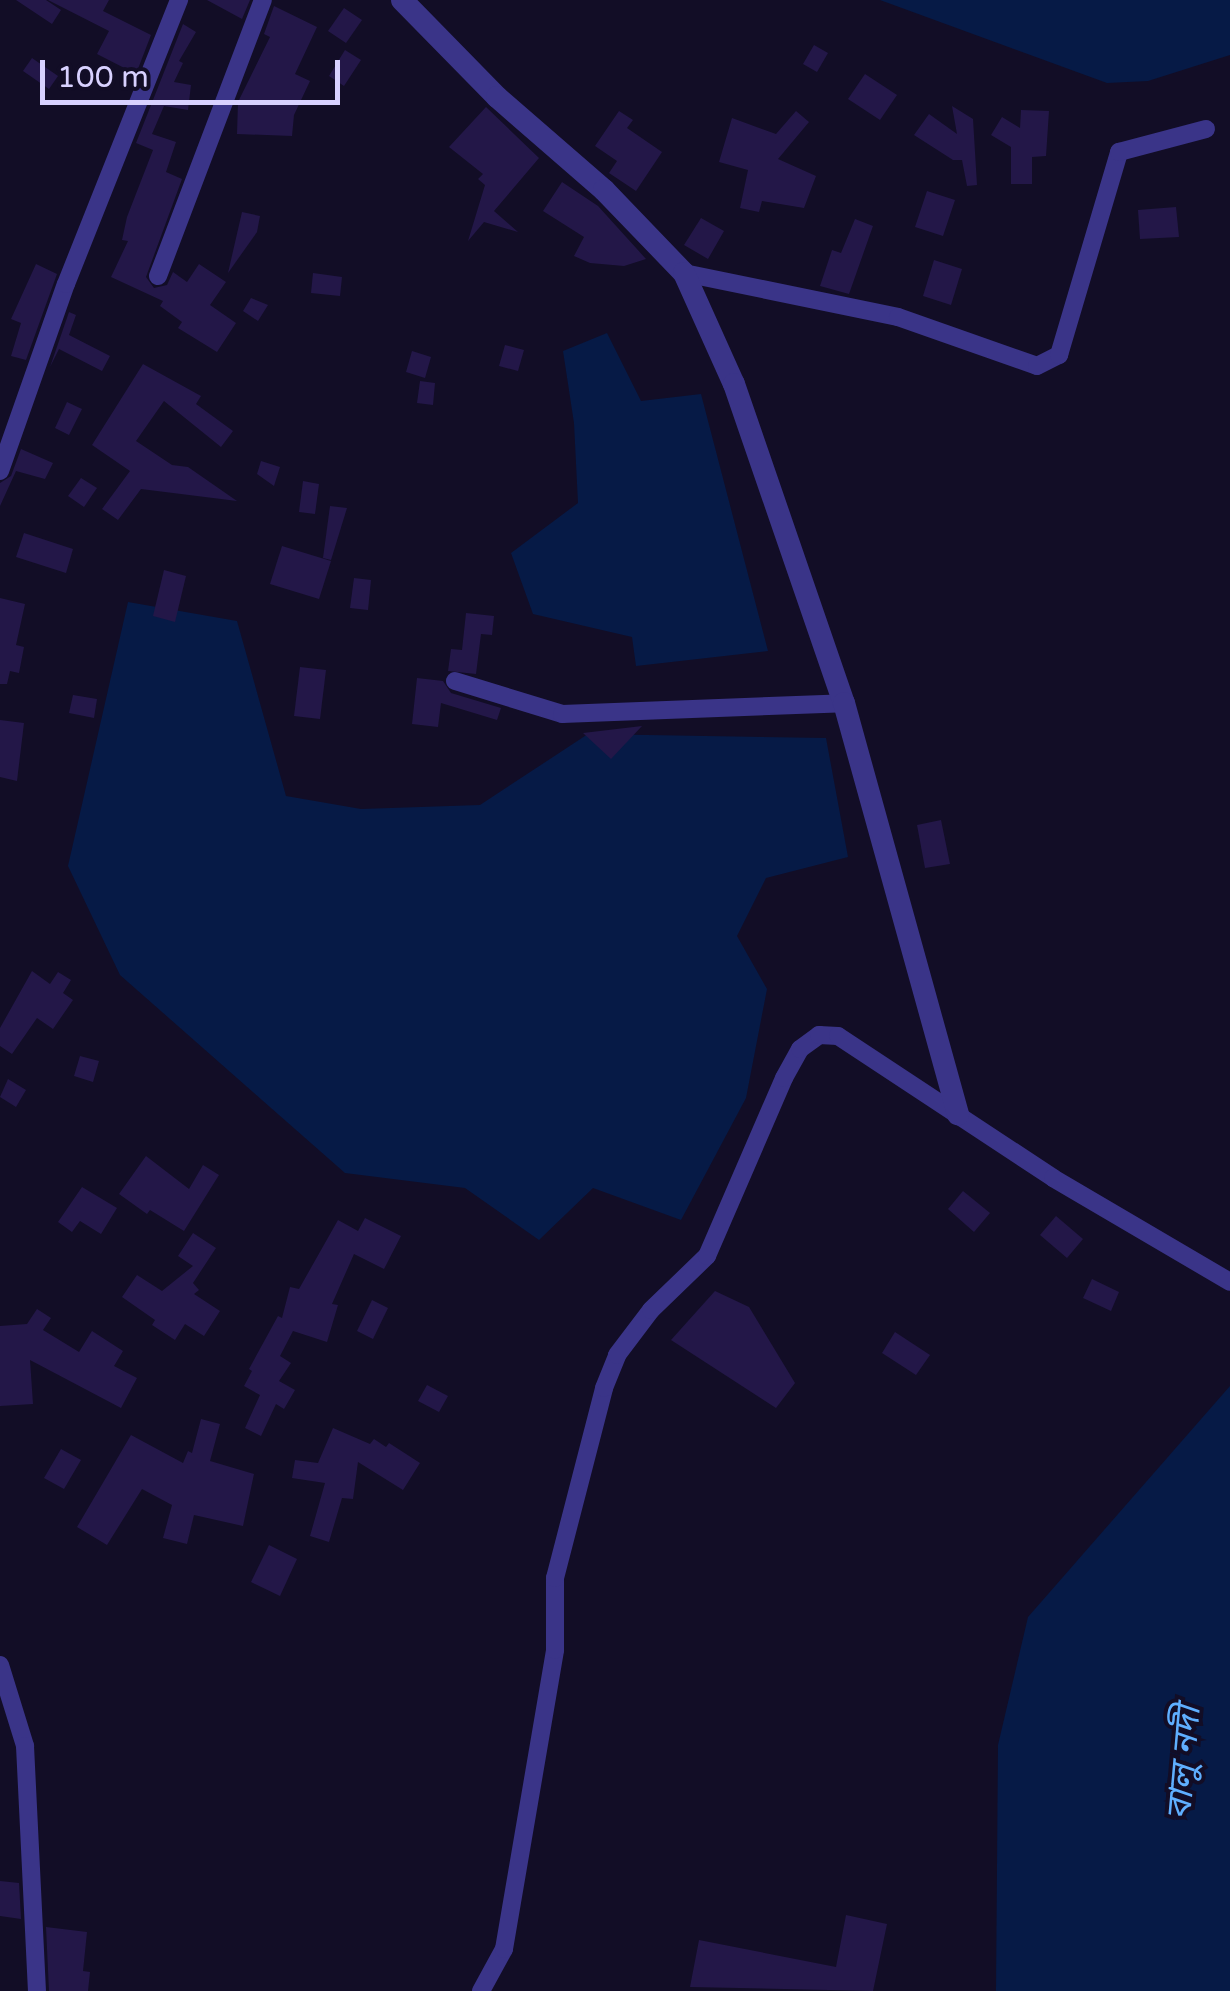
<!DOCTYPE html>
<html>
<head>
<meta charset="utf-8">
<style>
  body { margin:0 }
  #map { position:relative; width:1230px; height:1991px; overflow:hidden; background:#120d26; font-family:"Varela Round","Noto Sans Bengali",sans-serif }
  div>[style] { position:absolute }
  .water>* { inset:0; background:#061a46 }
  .building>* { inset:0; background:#231748 }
  .minor>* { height:18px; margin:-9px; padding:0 9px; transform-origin:9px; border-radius:9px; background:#3a3488 }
  .tertiary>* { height:22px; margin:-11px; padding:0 11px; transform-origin:11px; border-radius:11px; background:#3a3488 }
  span { translate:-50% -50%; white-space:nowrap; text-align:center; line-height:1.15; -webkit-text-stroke:8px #120d26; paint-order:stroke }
  .water-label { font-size:35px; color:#5fafff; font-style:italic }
  .scale { position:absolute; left:40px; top:60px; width:300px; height:45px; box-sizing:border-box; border:5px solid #d8d1ff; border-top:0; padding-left:12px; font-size:30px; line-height:35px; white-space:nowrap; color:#d8d1ff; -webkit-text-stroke:8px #120d26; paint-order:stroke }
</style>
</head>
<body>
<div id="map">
  <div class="water">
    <div style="clip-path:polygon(880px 0,1230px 0,1230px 55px,1148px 81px,1107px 83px)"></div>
    <div style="clip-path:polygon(607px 333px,641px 401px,701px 394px,768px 651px,636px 666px,632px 637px,533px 614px,511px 553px,578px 503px,574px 423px,563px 351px)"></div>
    <div style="clip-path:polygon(128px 602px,237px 621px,286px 796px,361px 809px,480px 805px,588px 734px,826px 738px,848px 857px,766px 878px,737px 936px,767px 989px,746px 1098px,681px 1220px,593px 1188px,539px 1240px,465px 1188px,345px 1173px,120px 975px,68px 866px)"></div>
    <div style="clip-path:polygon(1230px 1386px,1230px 1991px,996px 1991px,998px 1745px,1028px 1617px)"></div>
  </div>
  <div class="building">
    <div style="clip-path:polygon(16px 0,46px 0,61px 10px,52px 24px)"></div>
    <div style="clip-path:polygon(48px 0,109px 0,103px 11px,151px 35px,136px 74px,97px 54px,109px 31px)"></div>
    <div style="clip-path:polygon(207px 0,250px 0,242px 19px)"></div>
    <div style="clip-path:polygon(274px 6px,317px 27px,295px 74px,310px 81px,294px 115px,292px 136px,237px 134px,238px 102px,270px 37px,264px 34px)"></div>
    <div style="clip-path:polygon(344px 8px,362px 20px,346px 43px,328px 31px)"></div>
    <div style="clip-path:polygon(183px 24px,196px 32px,179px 61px,183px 63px,174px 82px,191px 85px,188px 110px,164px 106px,152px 134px,176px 142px,166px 172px,182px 179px,146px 277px,154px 288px,167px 285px,173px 272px,187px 282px,199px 264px,226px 282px,210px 305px,236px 323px,217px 352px,178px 328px,182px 322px,160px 306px,163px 301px,111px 277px,128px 241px,122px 240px,127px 217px,153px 150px,136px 143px)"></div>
    <div style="clip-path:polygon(814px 45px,828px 53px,817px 72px,803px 64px)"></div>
    <div style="clip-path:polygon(345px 50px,361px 60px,344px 86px,329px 76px)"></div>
    <div style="clip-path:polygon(32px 58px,58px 76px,49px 89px,23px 71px)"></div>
    <div style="clip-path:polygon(865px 74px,897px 95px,880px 120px,848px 99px)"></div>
    <div style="clip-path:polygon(952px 106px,973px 119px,977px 185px,967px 186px,962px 160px,953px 160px,914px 135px,929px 114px,957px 134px)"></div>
    <div style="clip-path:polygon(486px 107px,539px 158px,494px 211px,518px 232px,484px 222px,468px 241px,485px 185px,478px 179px,483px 174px,449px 147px)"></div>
    <div style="clip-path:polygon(1021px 110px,1049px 111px,1046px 156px,1032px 157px,1032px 184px,1011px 184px,1011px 147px,991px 135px,1002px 117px,1020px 128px)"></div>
    <div style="clip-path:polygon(619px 111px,633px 120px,627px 128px,662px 152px,636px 191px,609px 173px,617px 161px,595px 146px)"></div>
    <div style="clip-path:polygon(796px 111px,809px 122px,778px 159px,816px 176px,804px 208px,762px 201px,759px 212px,740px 208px,748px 170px,719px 162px,732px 118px,776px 134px)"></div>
    <div style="clip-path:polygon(562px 182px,598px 206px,646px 259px,624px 266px,590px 263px,574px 256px,584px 237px,543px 211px)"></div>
    <div style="clip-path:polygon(927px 191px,955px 200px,943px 236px,915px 227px)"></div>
    <div style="clip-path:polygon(1176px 207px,1179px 237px,1140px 239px,1138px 210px)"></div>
    <div style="clip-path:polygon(242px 212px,260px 216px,257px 232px,228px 273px)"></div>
    <div style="clip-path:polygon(701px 218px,724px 231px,708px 259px,684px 245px)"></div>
    <div style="clip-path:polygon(855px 219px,873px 226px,849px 294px,820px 286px,832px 250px,841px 253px)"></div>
    <div style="clip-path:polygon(934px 260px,962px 269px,951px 305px,923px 296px)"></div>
    <div style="clip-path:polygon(36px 264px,57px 274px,26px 360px,11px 356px,21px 323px,11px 319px)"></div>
    <div style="clip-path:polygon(313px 273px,342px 277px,340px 296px,311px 293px)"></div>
    <div style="clip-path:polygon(251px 298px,268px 305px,258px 321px,243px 311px)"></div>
    <div style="clip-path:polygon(69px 312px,76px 315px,69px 335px,110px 356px,102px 371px,59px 349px,50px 367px)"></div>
    <div style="clip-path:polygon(505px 345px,524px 350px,518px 371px,499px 366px)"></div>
    <div style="clip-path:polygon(412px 351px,431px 357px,425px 378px,406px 372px)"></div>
    <div style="clip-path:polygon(143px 364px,201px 396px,196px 404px,233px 431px,221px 447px,164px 401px,136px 441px,172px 465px,188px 467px,237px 501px,141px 489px,118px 520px,102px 509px,130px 471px,92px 445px)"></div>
    <div style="clip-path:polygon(420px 381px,435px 383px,433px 405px,417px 403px)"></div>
    <div style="clip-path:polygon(67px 402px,82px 409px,69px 435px,55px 428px)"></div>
    <div style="clip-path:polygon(21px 449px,53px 463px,45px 479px,16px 471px,0 506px,0 483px,11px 476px)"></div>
    <div style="clip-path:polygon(261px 461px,280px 467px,274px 486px,257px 474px)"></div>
    <div style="clip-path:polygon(81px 478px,97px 488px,84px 507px,68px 496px)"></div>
    <div style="clip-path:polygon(303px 481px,319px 484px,315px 514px,299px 512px)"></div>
    <div style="clip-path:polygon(330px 506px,347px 508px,331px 560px,323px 558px)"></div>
    <div style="clip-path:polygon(24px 533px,73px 549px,66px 573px,16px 557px)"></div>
    <div style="clip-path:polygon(282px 546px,331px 561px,319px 599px,270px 584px)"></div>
    <div style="clip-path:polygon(164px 570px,186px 576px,175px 622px,153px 616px)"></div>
    <div style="clip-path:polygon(354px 578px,371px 580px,368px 610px,350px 608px)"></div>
    <div style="clip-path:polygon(0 598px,25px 604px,16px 645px,24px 647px,19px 673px,10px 671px,7px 684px,0 684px)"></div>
    <div style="clip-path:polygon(466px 613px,494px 616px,492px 635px,481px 634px,476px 674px,448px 671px,451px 649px,462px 650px)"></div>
    <div style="clip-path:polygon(300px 667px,326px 670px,320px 719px,294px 716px)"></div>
    <div style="clip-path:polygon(417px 678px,443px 681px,451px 693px,501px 708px,497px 720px,441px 703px,438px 727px,412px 724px)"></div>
    <div style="clip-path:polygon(73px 695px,97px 699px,94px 718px,69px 713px)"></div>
    <div style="clip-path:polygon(0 720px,24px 723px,17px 781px,0 777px)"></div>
    <div style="clip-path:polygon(642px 726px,611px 759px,583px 733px)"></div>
    <div style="clip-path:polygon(941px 820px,950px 864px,925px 868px,917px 825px)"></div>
    <div style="clip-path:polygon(32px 971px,50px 984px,58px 972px,71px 980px,63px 993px,73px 1000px,53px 1029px,37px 1018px,12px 1054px,0 1046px,0 1028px)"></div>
    <div style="clip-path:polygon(80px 1056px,99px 1061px,93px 1082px,74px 1076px)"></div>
    <div style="clip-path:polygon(8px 1079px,26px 1090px,16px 1107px,0 1097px)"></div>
    <div style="clip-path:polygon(146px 1156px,189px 1189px,203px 1165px,219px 1175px,184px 1231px,150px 1210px,147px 1214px,119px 1194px)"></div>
    <div style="clip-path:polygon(82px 1187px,117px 1208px,101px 1234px,80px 1221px,72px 1232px,58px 1222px)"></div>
    <div style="clip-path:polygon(963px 1191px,990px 1213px,974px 1232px,948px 1209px)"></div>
    <div style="clip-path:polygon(1056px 1216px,1083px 1239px,1067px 1258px,1040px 1235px)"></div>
    <div style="clip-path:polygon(365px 1218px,401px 1236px,384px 1269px,354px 1254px,332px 1304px,338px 1305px,327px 1342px,293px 1331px,280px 1356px,291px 1363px,279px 1381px,295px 1390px,284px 1409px,276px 1404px,261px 1436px,245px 1428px,260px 1395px,244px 1386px,252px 1371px,249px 1369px,278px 1316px,282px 1318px,290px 1287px,299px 1289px,338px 1220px,358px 1231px)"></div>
    <div style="clip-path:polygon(193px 1233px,216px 1248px,193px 1283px,199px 1290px,194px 1294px,220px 1311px,204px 1336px,185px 1324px,175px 1340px,152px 1325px,155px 1320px,122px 1297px,137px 1275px,162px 1291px,193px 1266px,178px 1256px)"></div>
    <div style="clip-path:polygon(1092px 1279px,1119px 1292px,1111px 1311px,1083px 1298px)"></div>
    <div style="clip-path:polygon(715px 1291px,749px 1307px,795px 1383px,776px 1408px,671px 1340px)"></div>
    <div style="clip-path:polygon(372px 1300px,388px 1308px,373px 1339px,357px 1331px)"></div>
    <div style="clip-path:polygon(37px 1309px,51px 1318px,43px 1330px,79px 1352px,92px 1331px,123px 1351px,114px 1366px,137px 1378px,121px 1408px,30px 1360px,33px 1404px,0 1406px,0 1326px,27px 1324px)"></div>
    <div style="clip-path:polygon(895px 1332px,930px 1355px,916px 1375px,882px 1353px)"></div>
    <div style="clip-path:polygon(427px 1385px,448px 1396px,439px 1412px,418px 1401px)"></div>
    <div style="clip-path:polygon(201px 1419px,220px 1424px,210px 1461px,254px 1474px,243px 1526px,194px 1515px,187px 1544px,163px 1538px,172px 1505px,142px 1489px,107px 1545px,77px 1527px,131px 1435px,183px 1463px,188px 1451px,192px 1453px)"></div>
    <div style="clip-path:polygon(333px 1428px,370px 1444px,374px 1439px,386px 1447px,389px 1443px,420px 1463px,403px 1490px,358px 1462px,353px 1499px,342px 1498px,329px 1542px,310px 1536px,325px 1483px,292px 1478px,295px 1460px,318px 1463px)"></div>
    <div style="clip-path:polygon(61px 1449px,81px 1460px,64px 1489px,44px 1478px)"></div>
    <div style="clip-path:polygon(269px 1545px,297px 1559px,280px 1596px,251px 1582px)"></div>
    <div style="clip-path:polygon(0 1881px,19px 1883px,21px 1919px,0 1916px)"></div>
    <div style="clip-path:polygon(846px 1915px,887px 1924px,873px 1991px,690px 1987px,699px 1940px,836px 1967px)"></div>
    <div style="clip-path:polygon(46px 1927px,87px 1932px,83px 1971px,90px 1972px,88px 1991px,49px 1991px)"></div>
  </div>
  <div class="minor">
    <div style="left:684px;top:273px;width:218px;rotate:11.6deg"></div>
    <div style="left:898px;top:317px;width:147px;rotate:19.4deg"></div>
    <div style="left:1037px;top:366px;width:25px;rotate:-27deg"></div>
    <div style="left:1059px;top:355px;width:212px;rotate:-73.5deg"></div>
    <div style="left:1119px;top:152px;width:90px;rotate:-14.8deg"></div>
    <div style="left:158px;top:276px;width:295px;rotate:-69.2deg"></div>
    <div style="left:0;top:471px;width:198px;rotate:-70.6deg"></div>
    <div style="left:66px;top:284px;width:306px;rotate:-68.3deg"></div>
    <div style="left:455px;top:681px;width:112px;rotate:17.1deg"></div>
    <div style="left:562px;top:714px;width:282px;rotate:-2.2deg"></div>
    <div style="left:0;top:1665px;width:85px;rotate:72.8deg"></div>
    <div style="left:25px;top:1746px;width:245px;rotate:87.2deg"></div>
    <div style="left:481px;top:1991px;width:48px;rotate:-61.3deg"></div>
    <div style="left:504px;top:1949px;width:303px;rotate:-80.3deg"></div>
    <div style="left:555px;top:1650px;width:72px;rotate:-90deg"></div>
    <div style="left:555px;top:1578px;width:196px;rotate:-75.5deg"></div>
    <div style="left:604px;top:1388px;width:35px;rotate:-68deg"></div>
    <div style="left:617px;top:1355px;width:56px;rotate:-52.9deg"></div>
    <div style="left:651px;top:1310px;width:78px;rotate:-44deg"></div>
    <div style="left:707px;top:1256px;width:194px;rotate:-66.6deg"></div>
    <div style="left:784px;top:1078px;width:33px;rotate:-61deg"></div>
    <div style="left:800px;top:1049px;width:24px;rotate:-36deg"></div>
    <div style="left:819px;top:1035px;width:19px;rotate:3deg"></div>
    <div style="left:838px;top:1036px;width:258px;rotate:33.4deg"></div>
    <div style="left:1053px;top:1178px;width:205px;rotate:30.4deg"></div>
  </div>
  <div class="tertiary">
    <div style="left:402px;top:0;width:136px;rotate:45.6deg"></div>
    <div style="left:497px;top:97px;width:142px;rotate:41deg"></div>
    <div style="left:604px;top:190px;width:115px;rotate:46.1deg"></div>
    <div style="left:684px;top:273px;width:122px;rotate:65.8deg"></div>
    <div style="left:734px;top:384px;width:337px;rotate:71deg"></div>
    <div style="left:844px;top:703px;width:427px;rotate:74.5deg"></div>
  </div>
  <div class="water-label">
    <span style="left:1184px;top:1763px;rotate:-85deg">বালু নদী</span>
  </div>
  <div class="scale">100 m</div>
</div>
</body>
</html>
